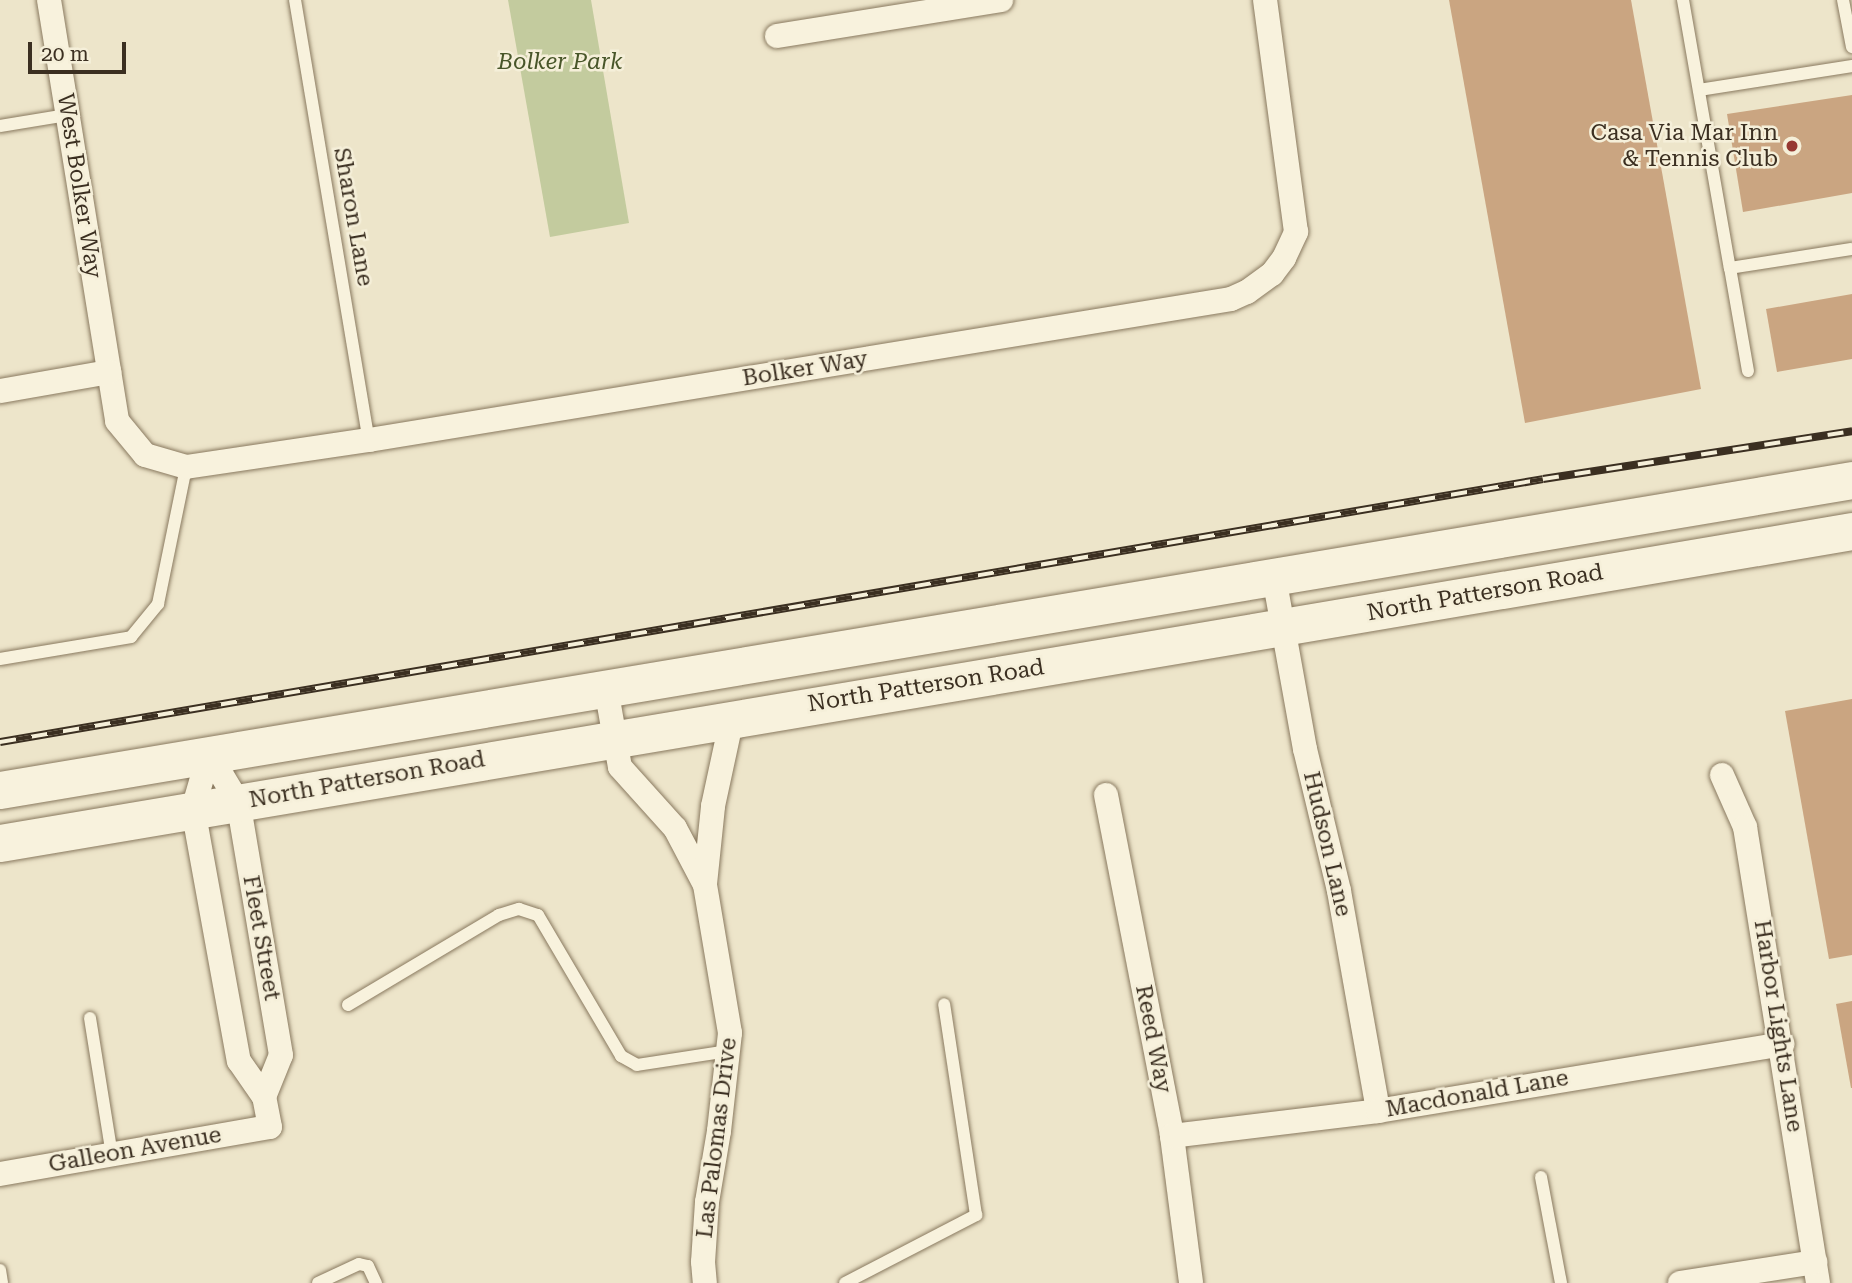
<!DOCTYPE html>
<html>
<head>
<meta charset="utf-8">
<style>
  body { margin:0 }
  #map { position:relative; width:1852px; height:1283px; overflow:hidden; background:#ede5ca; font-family:"Roboto Serif",serif }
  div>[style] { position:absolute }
  .green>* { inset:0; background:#c3cb9e }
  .building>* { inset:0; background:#caa581 }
  .roads { filter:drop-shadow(0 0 2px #89795f) drop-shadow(0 0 2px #89795f) }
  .lane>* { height:12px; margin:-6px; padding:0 6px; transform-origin:6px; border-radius:6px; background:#f8f2dd }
  .street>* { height:24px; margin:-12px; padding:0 12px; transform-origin:12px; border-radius:12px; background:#f8f2dd }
  .secondary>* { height:37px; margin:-18.5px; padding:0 18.5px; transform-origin:18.5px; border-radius:18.5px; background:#f8f2dd }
  .rail>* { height:8px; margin-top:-4px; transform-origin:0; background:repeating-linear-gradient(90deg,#f5efd9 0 16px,#3b2f21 0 32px); box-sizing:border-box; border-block:2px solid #3b2f21 }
  .dots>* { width:19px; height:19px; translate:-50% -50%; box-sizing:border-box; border:4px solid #f5efd9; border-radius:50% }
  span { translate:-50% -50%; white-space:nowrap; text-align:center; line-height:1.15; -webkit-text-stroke:5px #f5efd9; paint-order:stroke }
  .park-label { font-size:23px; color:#485629; font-style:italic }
  .poi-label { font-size:23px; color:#3b2f21 }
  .right { translate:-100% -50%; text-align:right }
  .street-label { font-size:23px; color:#3b2f21 }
  .scale { position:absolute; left:28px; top:42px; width:98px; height:32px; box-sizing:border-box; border:4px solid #3b2f21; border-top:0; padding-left:9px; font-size:21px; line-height:24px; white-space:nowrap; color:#3b2f21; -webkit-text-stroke:5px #f5efd9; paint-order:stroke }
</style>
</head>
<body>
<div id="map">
  <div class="green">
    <div style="clip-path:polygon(508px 0,591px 0,629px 223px,550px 237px)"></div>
  </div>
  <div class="building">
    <div style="clip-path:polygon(1449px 0,1631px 0,1701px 389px,1525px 423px)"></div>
    <div style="clip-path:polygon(1852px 95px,1852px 193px,1743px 212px,1727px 114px)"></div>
    <div style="clip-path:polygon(1852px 294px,1852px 359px,1777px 372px,1766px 309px)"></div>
    <div style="clip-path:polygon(1852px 699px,1852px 955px,1829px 959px,1785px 711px)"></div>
    <div style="clip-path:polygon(1852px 1001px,1852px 1088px,1851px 1088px,1836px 1004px)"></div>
  </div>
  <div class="roads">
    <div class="lane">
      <div style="left:295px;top:0;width:446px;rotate:80.5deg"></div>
      <div style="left:1683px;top:0;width:272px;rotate:80.1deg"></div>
      <div style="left:1843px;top:0;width:48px;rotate:79.2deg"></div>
      <div style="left:1699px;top:90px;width:155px;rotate:-8.9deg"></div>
      <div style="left:0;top:126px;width:68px;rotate:-9.3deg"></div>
      <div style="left:1748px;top:371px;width:105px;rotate:-99.9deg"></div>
      <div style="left:1730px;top:268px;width:123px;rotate:-8.9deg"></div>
      <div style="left:0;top:659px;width:133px;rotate:-9.5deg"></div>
      <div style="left:131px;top:637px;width:43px;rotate:-50.7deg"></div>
      <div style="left:158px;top:604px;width:140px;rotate:-78.4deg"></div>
      <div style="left:348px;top:1005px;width:176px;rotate:-30.8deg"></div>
      <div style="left:499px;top:915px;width:21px;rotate:-17deg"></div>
      <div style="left:519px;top:909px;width:20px;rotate:18deg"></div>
      <div style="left:538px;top:915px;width:164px;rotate:59.5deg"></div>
      <div style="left:621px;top:1056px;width:18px;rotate:29deg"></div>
      <div style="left:637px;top:1065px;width:93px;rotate:-8.7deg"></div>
      <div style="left:90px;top:1018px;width:139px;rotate:80.9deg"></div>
      <div style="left:1541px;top:1177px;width:108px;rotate:79.3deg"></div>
      <div style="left:0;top:1270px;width:13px;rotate:81deg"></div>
      <div style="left:318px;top:1283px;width:45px;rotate:-24.9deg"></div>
      <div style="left:359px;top:1264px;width:9px;rotate:13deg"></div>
      <div style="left:368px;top:1266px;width:19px;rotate:65deg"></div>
      <div style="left:845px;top:1283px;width:148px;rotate:-27.4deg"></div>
      <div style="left:976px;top:1215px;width:213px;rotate:-98.6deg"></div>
    </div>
    <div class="street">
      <div style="left:49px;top:0;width:426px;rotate:80.8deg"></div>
      <div style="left:117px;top:421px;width:44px;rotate:50.5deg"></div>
      <div style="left:145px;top:455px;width:43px;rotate:16.3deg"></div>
      <div style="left:186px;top:467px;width:185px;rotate:-8.4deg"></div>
      <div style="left:369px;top:440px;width:873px;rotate:-9.29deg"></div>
      <div style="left:1231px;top:299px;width:17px;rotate:-24deg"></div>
      <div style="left:1247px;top:292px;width:31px;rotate:-36deg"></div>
      <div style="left:1272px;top:274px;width:20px;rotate:-53deg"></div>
      <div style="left:1284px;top:258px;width:29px;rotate:-65deg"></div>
      <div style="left:1296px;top:232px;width:234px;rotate:-97.6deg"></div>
      <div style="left:777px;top:36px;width:227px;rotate:-9.1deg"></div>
      <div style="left:0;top:391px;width:111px;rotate:-9.9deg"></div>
      <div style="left:1274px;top:577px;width:175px;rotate:79.8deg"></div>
      <div style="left:1305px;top:749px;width:146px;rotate:76.5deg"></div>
      <div style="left:1339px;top:891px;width:223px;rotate:79.9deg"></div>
      <div style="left:606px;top:688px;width:80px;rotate:80deg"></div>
      <div style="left:620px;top:767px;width:82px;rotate:48deg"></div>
      <div style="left:675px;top:828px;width:64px;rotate:62.2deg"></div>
      <div style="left:705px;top:885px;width:150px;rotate:80.4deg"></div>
      <div style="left:730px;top:1033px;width:99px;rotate:96.4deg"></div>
      <div style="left:719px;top:1131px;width:72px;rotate:99.6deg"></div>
      <div style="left:707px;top:1202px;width:60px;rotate:93.8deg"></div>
      <div style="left:703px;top:1262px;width:21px;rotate:85deg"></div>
      <div style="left:209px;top:754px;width:57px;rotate:106.2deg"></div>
      <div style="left:193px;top:809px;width:256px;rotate:79.7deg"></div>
      <div style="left:239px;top:1061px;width:44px;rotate:55.2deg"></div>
      <div style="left:1722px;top:775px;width:57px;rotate:66.1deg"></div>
      <div style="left:1745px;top:827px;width:462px;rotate:80.9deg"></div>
      <div style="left:1106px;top:795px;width:347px;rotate:79deg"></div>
      <div style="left:1172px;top:1136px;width:148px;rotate:82.6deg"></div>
      <div style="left:705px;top:884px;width:78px;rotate:-84.1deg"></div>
      <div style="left:713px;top:806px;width:90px;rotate:-77.8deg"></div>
      <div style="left:1172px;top:1136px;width:208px;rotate:-6.9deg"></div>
      <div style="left:1378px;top:1111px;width:410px;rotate:-9.4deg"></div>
      <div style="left:0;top:1174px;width:274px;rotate:-9.9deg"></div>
      <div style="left:270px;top:1127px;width:31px;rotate:-101deg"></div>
      <div style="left:264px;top:1097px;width:45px;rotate:-68deg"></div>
      <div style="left:281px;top:1055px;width:257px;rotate:-99.6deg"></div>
      <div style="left:238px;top:802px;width:56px;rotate:-121.1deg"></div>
      <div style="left:1680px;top:1283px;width:137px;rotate:-8.8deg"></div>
    </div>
    <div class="secondary">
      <div style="left:0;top:790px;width:1878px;rotate:-9.5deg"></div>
      <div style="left:0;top:843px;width:1878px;rotate:-9.56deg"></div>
    </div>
  </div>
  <div class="rail">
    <div style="left:0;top:742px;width:1565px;rotate:-9.67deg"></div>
    <div style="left:1543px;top:479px;width:313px;rotate:-8.8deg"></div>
  </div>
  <div class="dots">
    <div style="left:1792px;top:146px;background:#963831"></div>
  </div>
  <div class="park-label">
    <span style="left:560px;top:62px">Bolker Park</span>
  </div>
  <div class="poi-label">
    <span class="right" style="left:1778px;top:146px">Casa Via Mar Inn<br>&amp; Tennis Club</span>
  </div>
  <div class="street-label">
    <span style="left:79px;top:186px;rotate:81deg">West Bolker Way</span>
    <span style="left:353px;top:217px;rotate:80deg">Sharon Lane</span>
    <span style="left:805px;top:369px;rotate:-9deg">Bolker Way</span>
    <span style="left:1485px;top:593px;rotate:-10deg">North Patterson Road</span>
    <span style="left:926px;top:686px;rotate:-9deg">North Patterson Road</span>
    <span style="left:367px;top:780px;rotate:-10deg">North Patterson Road</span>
    <span style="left:1327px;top:844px;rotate:77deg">Hudson Lane</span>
    <span style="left:261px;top:938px;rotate:80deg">Fleet Street</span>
    <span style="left:1778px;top:1026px;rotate:81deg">Harbor Lights Lane</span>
    <span style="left:1153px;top:1039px;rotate:79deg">Reed Way</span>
    <span style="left:1477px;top:1094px;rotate:-10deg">Macdonald Lane</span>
    <span style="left:717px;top:1138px;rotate:-83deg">Las Palomas Drive</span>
    <span style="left:135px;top:1150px;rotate:-10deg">Galleon Avenue</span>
  </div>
  <div class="scale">20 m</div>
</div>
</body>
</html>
